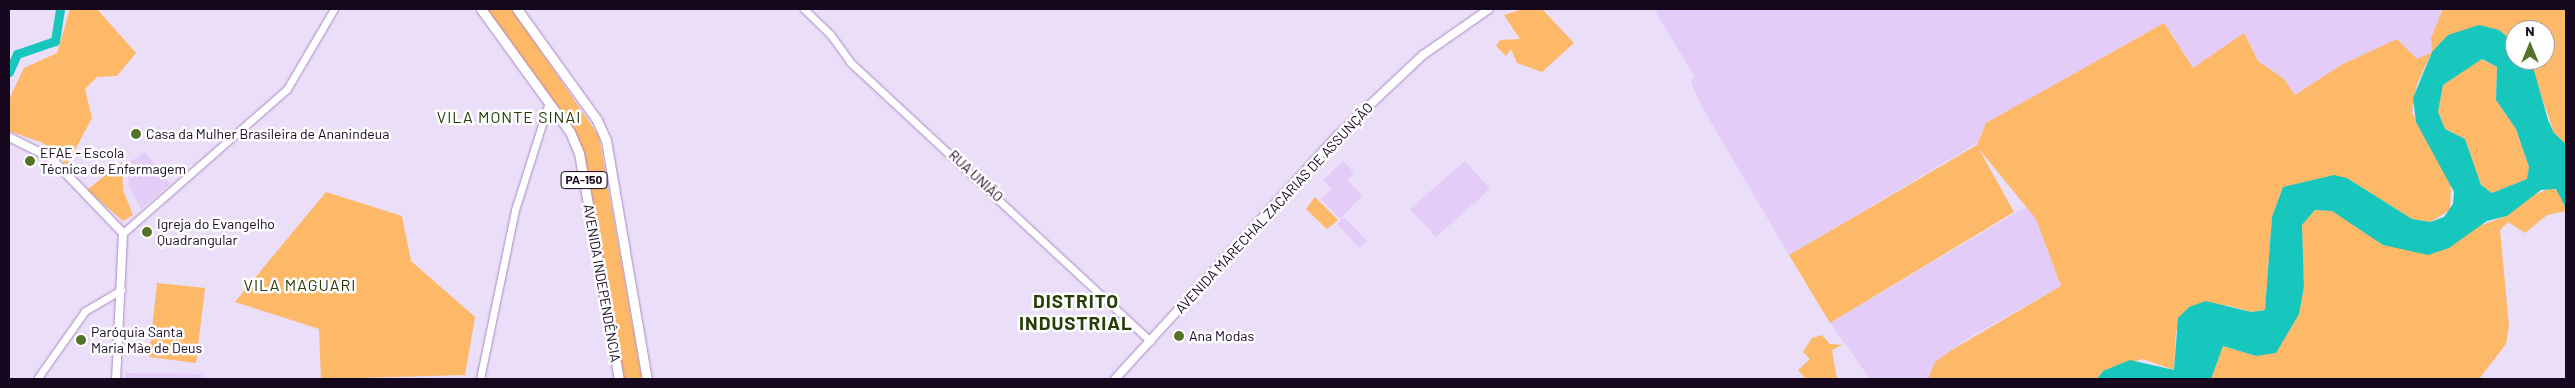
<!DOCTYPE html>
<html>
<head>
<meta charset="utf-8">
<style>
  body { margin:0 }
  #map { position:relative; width:2575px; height:388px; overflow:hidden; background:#ebdef8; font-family:Barlow,sans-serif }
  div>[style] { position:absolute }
  .built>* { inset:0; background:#e3ccf7 }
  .green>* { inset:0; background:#fdb868 }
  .water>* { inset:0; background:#17c7be }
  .river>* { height:9px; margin:-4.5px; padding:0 4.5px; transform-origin:4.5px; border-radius:4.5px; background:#17c7be }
  .roads { filter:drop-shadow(0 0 1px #aa88c6) drop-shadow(0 0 1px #aa88c6) }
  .tertiary>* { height:7px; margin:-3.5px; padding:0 3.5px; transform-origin:3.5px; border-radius:3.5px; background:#fff }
  .secondary>* { height:8px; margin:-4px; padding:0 4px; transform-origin:4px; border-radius:4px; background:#fff }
  .primary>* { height:9px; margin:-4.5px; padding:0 4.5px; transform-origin:4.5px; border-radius:4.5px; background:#fff }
  .dots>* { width:14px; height:14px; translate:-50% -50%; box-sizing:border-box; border:2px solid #fff; border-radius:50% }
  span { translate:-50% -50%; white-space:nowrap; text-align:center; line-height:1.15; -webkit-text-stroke:5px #fff; paint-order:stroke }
  .shield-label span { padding:1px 4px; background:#fff; border:1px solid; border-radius:4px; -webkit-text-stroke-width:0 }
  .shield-label { font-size:12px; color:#15081e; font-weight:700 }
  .poi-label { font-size:14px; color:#15081e }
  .left { translate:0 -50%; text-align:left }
  .street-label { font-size:14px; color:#15081e }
  .quarter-label { font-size:16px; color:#273c06; letter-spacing:1px }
  .district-label { font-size:19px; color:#273c06; font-weight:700; letter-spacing:1px }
  .frame { position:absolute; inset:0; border:10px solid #15081e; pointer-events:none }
  .north { position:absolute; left:2505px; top:20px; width:50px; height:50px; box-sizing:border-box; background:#fff; border:1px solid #a19ca5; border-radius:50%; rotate:0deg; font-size:14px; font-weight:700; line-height:20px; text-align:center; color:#15081e }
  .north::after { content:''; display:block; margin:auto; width:18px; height:22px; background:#547328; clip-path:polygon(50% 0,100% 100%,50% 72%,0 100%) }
</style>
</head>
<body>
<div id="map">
  <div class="built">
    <div style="clip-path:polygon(1654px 9px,2442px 9px,2443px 15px,2431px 38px,2432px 52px,2417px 59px,2341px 65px,2295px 95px,2284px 79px,2258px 61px,2244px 33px,2193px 68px,2164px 23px,1986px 123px,1977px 143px,1789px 255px,1701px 105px,1691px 82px,1695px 77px)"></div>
    <div style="clip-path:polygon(145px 152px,170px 184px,141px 209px,129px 186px,127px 164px)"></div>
    <div style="clip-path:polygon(1343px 161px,1354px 173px,1348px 180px,1362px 196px,1340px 219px,1321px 199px,1332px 189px,1323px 180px,1330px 174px,1348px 194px,1330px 173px)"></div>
    <div style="clip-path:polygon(1465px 161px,1490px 189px,1436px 237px,1410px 209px)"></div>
    <div style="clip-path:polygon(2026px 207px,2036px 219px,2061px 286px,1970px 337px,1935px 362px,1928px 379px,1870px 379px,1830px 323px)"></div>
    <div style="clip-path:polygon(1344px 217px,1367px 241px,1359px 248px,1337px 224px)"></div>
    <div style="clip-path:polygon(126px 373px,202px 374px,201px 379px,125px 379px)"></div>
  </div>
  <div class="green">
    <div style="clip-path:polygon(70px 9px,97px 9px,136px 53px,117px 76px,97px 77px,85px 89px,92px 118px,67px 165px,43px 143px,9px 131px,9px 99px,24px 68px,57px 53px)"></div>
    <div style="clip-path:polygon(512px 9px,599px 136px,642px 379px,621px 379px,579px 147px,485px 10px)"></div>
    <div style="clip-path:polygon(1523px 9px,1542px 9px,1574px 43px,1542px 72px,1517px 63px,1511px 49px,1506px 56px,1496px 46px,1500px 40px,1520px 39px,1504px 15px)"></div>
    <div style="clip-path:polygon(2443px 9px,2566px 9px,2566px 144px,2554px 133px,2529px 60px,2545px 60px,2545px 30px,2515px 30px,2515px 43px,2499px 30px,2432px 52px,2417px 84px,2412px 112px,2451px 181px,2450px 210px,2430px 222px,2412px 219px,2347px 178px,2283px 187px,2272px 217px,2265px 310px,2251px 312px,2226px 305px,2176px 331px,2174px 370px,2143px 359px,2103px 371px,2097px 379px,1928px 379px,1935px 362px,1950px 351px,2061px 286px,2036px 219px,1979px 149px,2014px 212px,1830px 323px,1789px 255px,1977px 145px,1986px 123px,2164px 23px,2193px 68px,2244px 33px,2258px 61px,2284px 79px,2295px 95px,2341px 65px,2397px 39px,2417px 59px,2432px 52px,2431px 38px)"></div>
    <div style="clip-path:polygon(2481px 59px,2497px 67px,2496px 100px,2516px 129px,2529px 167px,2528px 179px,2492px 193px,2481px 185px,2465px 139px,2445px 129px,2438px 112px,2443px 85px)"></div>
    <div style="clip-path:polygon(122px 162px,123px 190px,133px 215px,123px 221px,87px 190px)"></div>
    <div style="clip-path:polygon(2551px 188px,2560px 192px,2566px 211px,2547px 215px,2525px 233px,2508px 222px,2500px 230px,2509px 326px,2506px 344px,2479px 379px,2211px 379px,2223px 346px,2256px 356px,2299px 314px,2304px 287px,2302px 225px,2315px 210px,2332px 211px,2362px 229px,2479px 226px,2507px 216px,2527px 198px)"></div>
    <div style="clip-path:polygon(326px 192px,402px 216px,411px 261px,475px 317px,465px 375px,321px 379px,319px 329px,235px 302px)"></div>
    <div style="clip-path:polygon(1315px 197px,1338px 220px,1327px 229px,1306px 209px)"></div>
    <div style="clip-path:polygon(157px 283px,205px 288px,196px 363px,149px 357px)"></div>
    <div style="clip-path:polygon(1822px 335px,1830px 344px,1842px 345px,1832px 350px,1837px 379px,1806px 379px,1798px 370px,1810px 359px,1803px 352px,1812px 338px)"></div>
  </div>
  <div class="water">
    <div style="clip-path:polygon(evenodd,2479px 25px,2499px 30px,2515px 43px,2515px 60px,2532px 63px,2548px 120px,2554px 133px,2566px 144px,2566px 208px,2556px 189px,2541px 190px,2507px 216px,2487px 221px,2449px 248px,2428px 255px,2383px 245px,2332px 211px,2315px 210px,2302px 225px,2304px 287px,2299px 314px,2276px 353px,2256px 356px,2223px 346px,2211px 379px,2097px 379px,2103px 371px,2130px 360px,2174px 370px,2178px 318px,2189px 307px,2206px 301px,2251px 312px,2265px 310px,2272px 217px,2283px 187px,2334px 175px,2347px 178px,2412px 219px,2430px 222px,2444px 217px,2453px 204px,2454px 192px,2416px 122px,2413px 98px,2432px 52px,2448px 35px,2479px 25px,2482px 59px,2497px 67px,2496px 100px,2516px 129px,2529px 167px,2527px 179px,2492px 193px,2481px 185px,2465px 139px,2445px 129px,2438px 112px,2443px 85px,2482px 59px)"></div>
  </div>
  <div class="river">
    <div style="left:9px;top:72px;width:20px;rotate:-66deg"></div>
    <div style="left:17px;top:54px;width:40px;rotate:-18.9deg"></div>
    <div style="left:55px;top:41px;width:32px;rotate:-81deg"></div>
  </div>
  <div class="roads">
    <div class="tertiary">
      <div style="left:804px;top:9px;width:36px;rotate:44deg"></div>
      <div style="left:830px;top:34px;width:34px;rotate:54deg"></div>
      <div style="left:850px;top:62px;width:410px;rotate:42.9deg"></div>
      <div style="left:123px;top:233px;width:218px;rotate:-41.3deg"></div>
      <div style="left:287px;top:89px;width:93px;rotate:-59.6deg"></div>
      <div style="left:37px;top:379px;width:83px;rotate:-54.8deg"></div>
      <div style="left:85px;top:311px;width:42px;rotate:-30.3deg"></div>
      <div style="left:480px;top:379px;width:173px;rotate:-78.3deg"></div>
      <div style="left:515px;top:210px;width:113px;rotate:-72.5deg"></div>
    </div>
    <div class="secondary">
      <div style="left:9px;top:137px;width:47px;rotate:26.6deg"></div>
      <div style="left:51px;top:158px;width:104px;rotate:46.2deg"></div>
      <div style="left:123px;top:233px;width:146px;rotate:92.7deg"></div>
      <div style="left:1115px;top:379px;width:331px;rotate:-47.6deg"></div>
      <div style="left:1338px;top:135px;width:117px;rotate:-43.3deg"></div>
      <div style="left:1423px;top:55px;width:80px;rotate:-34.9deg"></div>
    </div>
    <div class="primary">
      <div style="left:481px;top:9px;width:152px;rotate:54.1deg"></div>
      <div style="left:570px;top:132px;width:23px;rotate:67deg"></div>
      <div style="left:579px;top:153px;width:230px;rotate:80deg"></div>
      <div style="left:517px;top:9px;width:137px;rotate:54.2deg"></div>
      <div style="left:597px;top:120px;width:22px;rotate:66deg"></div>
      <div style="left:606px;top:140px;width:242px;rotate:80.3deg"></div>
    </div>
  </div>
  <div class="dots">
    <div style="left:136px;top:134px;background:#547328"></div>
    <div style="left:30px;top:161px;background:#547328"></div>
    <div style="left:147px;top:232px;background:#547328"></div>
    <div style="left:1179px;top:336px;background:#547328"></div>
    <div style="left:81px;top:340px;background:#547328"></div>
  </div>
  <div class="shield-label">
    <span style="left:584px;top:180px">PA-150</span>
  </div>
  <div class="poi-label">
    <span class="left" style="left:146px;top:134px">Casa da Mulher Brasileira de Ananindeua</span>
    <span class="left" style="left:40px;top:161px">EFAE - Escola<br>Técnica de Enfermagem</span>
    <span class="left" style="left:157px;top:232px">Igreja do Evangelho<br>Quadrangular</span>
    <span class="left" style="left:91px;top:340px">Paróquia Santa<br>Maria Mãe de Deus</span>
    <span class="left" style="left:1189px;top:336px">Ana Modas</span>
  </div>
  <div class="street-label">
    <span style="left:976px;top:176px;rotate:43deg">RUA UNIÃO</span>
    <span style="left:1274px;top:208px;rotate:-47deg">AVENIDA MARECHAL ZACARIAS DE ASSUNÇÃO</span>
    <span style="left:602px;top:283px;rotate:80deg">AVENIDA INDEPENDÊNCIA</span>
  </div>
  <div class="quarter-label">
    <span style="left:509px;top:117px">VILA MONTE SINAI</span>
    <span style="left:300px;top:285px">VILA MAGUARI</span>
  </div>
  <div class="district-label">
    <span style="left:1076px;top:312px">DISTRITO<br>INDUSTRIAL</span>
  </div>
  <div class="frame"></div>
  <div class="north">N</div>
</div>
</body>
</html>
